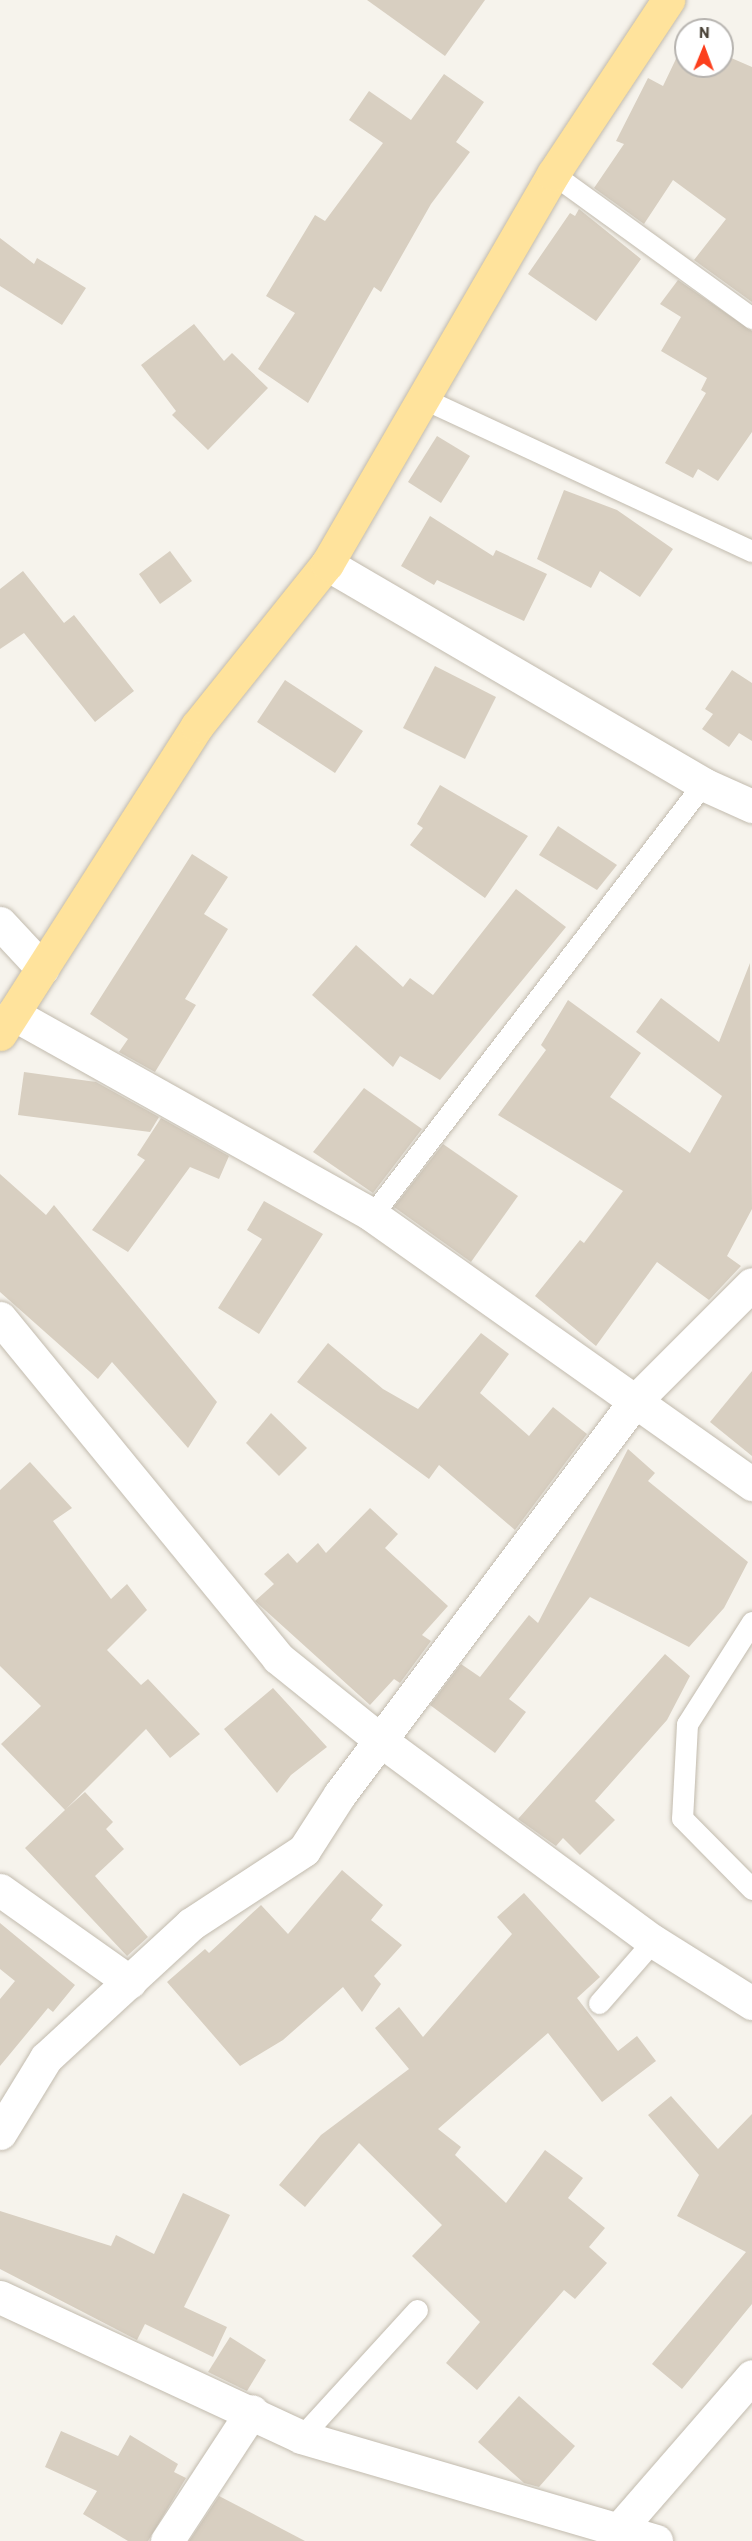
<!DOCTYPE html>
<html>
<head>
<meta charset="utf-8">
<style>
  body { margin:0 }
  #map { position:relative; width:752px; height:2541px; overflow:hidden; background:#f6f3ec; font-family:Barlow,sans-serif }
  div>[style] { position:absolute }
  .building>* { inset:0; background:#d8cfc1 }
  .roads { filter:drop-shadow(0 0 2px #c2bbae) drop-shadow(0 0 2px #c2bbae) }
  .lane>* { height:21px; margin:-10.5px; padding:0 10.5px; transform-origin:10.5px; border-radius:10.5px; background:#fff }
  .street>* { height:33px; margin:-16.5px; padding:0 16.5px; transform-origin:16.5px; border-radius:16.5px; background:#fff }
  .primary>* { height:33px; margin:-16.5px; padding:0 16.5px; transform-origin:16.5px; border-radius:16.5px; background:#ffe39c }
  span { translate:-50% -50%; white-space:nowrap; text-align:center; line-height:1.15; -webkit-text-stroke:5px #fff; paint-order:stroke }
  .north { position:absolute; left:674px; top:18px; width:60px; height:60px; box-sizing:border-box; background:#fff; border:2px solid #b7b4b0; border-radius:50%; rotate:1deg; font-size:16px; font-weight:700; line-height:24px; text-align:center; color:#4b4439 }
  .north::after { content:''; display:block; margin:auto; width:21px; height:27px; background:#fc3f1d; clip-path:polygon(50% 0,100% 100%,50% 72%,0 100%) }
</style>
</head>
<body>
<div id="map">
  <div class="building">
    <div style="clip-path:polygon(367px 0,485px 0,445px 56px)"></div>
    <div style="clip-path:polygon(686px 38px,686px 66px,722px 66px,722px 54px,752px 67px,752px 302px,694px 260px,726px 219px,673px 180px,644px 224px,594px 188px,624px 144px,616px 141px,648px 78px,663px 86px)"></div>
    <div style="clip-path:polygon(444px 74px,484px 102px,456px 142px,470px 152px,431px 204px,381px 292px,374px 287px,308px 403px,258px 369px,295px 313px,266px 296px,315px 215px,325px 221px,383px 143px,349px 120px,369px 91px,411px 120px)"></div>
    <div style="clip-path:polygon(579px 209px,641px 259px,596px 321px,528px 274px,570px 213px,575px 216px)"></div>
    <div style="clip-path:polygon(0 238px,34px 264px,37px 258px,86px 288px,62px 325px,0 286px)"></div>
    <div style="clip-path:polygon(678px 280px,752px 331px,752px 432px,718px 481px,698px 469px,693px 478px,665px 463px,706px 393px,701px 390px,707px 378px,661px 351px,681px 317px,660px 304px)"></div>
    <div style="clip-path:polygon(194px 324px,224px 361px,232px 353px,268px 388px,208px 450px,172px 415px,176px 411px,141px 365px)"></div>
    <div style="clip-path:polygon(437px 436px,470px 456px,441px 503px,408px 482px)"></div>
    <div style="clip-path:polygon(564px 490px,617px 510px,673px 549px,640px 597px,600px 571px,591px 588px,537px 559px)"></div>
    <div style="clip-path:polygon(430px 516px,493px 556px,496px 550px,547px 574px,524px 621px,437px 580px,434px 585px,401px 566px)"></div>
    <div style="clip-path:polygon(170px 551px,192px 581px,160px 604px,139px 574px)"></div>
    <div style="clip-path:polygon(23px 571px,64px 623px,74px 615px,134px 691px,95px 722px,24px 633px,0 649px,0 589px)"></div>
    <div style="clip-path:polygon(435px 666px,496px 697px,465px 759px,403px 728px)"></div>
    <div style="clip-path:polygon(732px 670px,752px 683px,752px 741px,739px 733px,729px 747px,702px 729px,713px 714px,705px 709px)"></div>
    <div style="clip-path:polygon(285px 680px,363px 731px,335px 773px,257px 722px)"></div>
    <div style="clip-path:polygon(440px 785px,528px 836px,485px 898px,410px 845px,423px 828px,417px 824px)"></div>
    <div style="clip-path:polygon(558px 826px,617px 865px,597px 890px,539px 855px)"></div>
    <div style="clip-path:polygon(192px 854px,228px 877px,204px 914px,228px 929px,185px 999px,196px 1005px,155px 1072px,119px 1052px,128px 1039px,90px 1014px)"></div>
    <div style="clip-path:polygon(516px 889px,566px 927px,440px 1080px,400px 1056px,393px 1067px,312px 995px,356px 945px,403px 987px,410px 978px,433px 995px)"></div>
    <div style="clip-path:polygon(750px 963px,752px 1209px,727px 1256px,741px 1266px,709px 1300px,657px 1262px,596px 1346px,535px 1296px,580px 1240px,584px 1243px,623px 1191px,498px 1115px,546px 1050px,541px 1045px,568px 1000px,641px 1053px,610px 1097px,690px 1153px,722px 1096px,636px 1032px,661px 998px,719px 1042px)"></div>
    <div style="clip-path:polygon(24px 1072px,96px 1082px,159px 1117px,150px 1132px,18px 1115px)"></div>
    <div style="clip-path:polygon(364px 1088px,422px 1129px,373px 1193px,313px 1152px)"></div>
    <div style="clip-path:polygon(161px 1118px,229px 1156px,219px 1179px,190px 1167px,128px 1252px,92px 1230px,145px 1160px,137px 1155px)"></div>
    <div style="clip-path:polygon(443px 1144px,518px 1196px,471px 1262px,394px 1207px)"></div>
    <div style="clip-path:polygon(0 1174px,46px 1215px,54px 1205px,217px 1402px,188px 1448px,112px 1362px,98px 1379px,0 1292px)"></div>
    <div style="clip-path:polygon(264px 1201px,323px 1234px,259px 1334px,218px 1308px,262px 1239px,247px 1230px)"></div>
    <div style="clip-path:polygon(481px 1333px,509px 1354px,480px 1393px,529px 1436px,553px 1407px,587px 1434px,515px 1530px,439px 1465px,429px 1479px,297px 1382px,328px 1343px,383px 1389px,418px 1409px)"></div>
    <div style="clip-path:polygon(752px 1371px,752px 1456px,710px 1422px)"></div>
    <div style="clip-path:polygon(271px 1413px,307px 1448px,279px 1476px,246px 1443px)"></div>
    <div style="clip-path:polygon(628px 1449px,655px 1473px,648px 1481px,748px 1562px,724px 1608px,689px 1647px,590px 1597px,509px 1699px,526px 1712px,495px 1753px,430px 1705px,461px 1664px,480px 1677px,529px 1615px,538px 1623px)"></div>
    <div style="clip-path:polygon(30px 1462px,72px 1508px,53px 1521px,111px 1599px,127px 1584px,147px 1610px,107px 1650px,141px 1685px,148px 1679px,200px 1734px,170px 1758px,146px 1729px,66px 1809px,85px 1792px,113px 1822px,106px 1829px,124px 1849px,95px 1876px,148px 1937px,127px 1956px,25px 1848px,65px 1810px,1px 1744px,41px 1706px,0 1666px,0 1490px)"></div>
    <div style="clip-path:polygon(370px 1508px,398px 1534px,385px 1548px,448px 1606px,422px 1635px,431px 1641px,400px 1683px,394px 1679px,370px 1705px,255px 1601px,274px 1584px,264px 1574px,288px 1553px,297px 1563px,318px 1543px,326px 1553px)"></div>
    <div style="clip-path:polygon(665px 1654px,690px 1676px,667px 1720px,595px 1801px,615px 1820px,580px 1855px,563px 1838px,556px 1846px,518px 1819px)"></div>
    <div style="clip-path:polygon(273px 1688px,327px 1747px,291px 1775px,277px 1793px,224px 1729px)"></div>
    <div style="clip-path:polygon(342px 1870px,383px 1905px,371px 1920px,402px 1945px,374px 1976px,381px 1984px,362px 2012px,343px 1987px,283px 2040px,240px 2066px,167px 1982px,205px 1949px,209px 1953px,261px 1905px,288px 1934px)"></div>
    <div style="clip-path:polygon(524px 1893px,600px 1977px,577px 1998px,618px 2051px,637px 2036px,656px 2061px,602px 2102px,548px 2033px,438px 2129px,461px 2147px,455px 2155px,506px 2203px,545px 2150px,583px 2178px,568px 2198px,605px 2228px,589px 2247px,607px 2263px,575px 2299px,564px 2290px,477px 2390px,446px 2363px,480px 2322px,412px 2256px,442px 2225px,359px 2143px,305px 2207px,279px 2185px,321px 2135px,409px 2069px,375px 2028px,399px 2007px,423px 2037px,512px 1934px,497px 1917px)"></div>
    <div style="clip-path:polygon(0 1923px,75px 1985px,53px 2012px,48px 2008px,0 2066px,0 1999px,15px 1981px,0 1969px)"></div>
    <div style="clip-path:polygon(671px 2096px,718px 2149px,752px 2114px,752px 2304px,682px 2389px,652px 2364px,746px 2252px,677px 2216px,699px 2175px,648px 2115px)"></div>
    <div style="clip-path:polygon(183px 2193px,230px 2215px,184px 2307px,227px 2327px,213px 2357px,145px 2324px,137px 2340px,0 2269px,0 2211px,111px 2246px,116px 2235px,154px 2254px)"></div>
    <div style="clip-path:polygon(230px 2337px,266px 2360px,247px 2391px,208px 2372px)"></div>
    <div style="clip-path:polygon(519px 2396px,575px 2446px,539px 2487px,524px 2483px,478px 2442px)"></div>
    <div style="clip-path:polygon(61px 2431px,118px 2456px,130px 2435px,178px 2464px,174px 2472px,186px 2478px,148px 2541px,128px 2541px,83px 2514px,97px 2491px,45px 2467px)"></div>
    <div style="clip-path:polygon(219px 2496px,305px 2541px,189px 2541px)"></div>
  </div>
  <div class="roads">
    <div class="lane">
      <div style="left:553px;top:174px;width:246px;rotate:35.9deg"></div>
      <div style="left:422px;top:398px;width:364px;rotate:24.9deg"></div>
      <div style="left:372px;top:1215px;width:543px;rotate:-52.48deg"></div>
      <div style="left:752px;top:1622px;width:121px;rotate:122.5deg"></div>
      <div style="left:687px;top:1724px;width:94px;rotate:93deg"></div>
      <div style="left:682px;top:1818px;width:100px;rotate:45.4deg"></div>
      <div style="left:599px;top:2003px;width:82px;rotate:-48.9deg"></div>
      <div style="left:301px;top:2437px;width:172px;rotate:-47.6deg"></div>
    </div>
    <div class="street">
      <div style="left:327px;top:564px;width:436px;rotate:30.3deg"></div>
      <div style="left:703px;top:784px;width:54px;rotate:24.2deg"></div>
      <div style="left:0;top:923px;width:62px;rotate:47deg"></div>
      <div style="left:13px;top:1014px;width:411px;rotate:29.2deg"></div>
      <div style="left:372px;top:1215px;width:466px;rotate:35.3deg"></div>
      <div style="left:0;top:1318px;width:439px;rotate:50.7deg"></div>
      <div style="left:278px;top:1658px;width:131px;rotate:38.8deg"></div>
      <div style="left:380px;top:1740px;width:339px;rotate:36.4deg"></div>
      <div style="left:653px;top:1941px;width:117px;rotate:32.1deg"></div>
      <div style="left:0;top:1890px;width:159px;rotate:35.3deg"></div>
      <div style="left:0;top:2133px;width:88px;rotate:-58.5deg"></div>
      <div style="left:46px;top:2058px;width:197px;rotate:-42.7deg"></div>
      <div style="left:191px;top:1924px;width:135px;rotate:-33.2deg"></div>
      <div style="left:304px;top:1850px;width:67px;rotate:-57.3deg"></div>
      <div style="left:340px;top:1794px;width:491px;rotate:-53.1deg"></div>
      <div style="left:635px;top:1401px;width:165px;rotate:-45deg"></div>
      <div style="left:0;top:2297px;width:332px;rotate:24.9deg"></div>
      <div style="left:301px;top:2437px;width:370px;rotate:16.3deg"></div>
      <div style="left:620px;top:2528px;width:201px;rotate:-49deg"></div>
      <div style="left:167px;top:2541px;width:155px;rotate:-56.8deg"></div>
    </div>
    <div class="primary">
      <div style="left:0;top:1034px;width:366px;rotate:-57.4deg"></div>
      <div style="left:197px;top:726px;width:208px;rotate:-51.3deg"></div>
      <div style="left:327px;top:564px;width:451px;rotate:-59.9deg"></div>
      <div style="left:553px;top:174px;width:209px;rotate:-56.5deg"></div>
    </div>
  </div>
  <div class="north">N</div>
</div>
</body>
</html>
